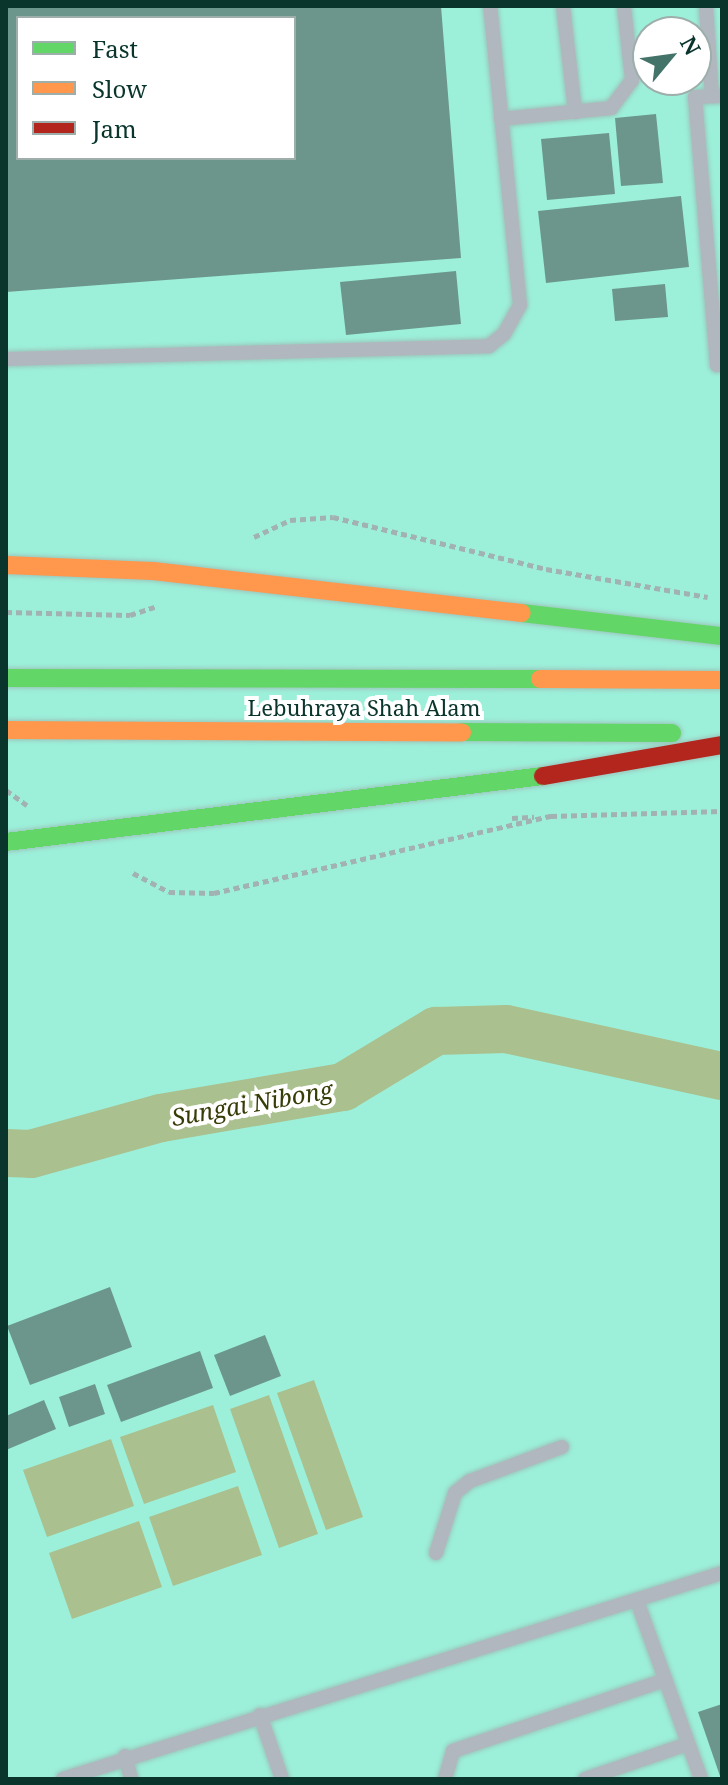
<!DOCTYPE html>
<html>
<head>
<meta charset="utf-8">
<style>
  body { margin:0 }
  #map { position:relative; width:728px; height:1785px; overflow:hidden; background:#b3e8da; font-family:"Noto Serif",serif }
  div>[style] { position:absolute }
  .built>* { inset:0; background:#9cf0da }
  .water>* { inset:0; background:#aac08e }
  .river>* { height:48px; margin:-24px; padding:0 24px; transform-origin:24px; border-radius:24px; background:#aac08e }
  .building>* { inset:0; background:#6c968c }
  .path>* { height:5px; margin-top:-2.5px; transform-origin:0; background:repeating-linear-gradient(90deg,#a2b2b3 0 6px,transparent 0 10px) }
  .roads { filter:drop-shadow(0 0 2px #9cc6bc) drop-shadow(0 0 2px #9cc6bc) }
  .lane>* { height:14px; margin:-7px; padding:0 7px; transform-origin:7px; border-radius:7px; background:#b1b7be }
  .fast>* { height:18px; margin:-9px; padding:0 9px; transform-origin:9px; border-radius:9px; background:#63d668 }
  .slow>* { height:18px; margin:-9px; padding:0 9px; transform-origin:9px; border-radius:9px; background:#ff974d }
  .jam>* { height:18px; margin:-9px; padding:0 9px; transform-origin:9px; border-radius:9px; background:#b3261e }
  span { translate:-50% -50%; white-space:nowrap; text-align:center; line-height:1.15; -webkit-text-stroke:8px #fff; paint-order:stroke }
  .street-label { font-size:22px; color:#09352c }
  .water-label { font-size:24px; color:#383d08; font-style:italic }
  .frame { position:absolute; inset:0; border:8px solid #09352c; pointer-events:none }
  .legend { position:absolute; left:16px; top:16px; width:280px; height:144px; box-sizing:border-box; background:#fff; border:2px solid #9daeab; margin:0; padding:10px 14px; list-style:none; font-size:24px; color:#09352c }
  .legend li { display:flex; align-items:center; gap:16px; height:40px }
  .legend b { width:40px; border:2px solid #9daeab }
  .north { position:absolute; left:632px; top:16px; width:80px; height:80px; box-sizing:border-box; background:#fff; border:2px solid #9daeab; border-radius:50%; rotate:61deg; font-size:22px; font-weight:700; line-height:32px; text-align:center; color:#09352c }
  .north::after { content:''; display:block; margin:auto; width:28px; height:36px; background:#447469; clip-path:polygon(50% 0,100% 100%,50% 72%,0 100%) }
</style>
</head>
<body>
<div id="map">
  <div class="built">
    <div style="clip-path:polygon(evenodd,6px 6px,722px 6px,722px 1779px,6px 1779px,6px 6px,18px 18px,294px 18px,294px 158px,18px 158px,18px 18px,6px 6px,648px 32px,696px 32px,696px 80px,648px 80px,648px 32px)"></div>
  </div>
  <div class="water">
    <div style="clip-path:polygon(314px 1380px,363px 1517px,326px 1530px,277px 1393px)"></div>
    <div style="clip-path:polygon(269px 1395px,318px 1534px,279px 1548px,230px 1409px)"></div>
    <div style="clip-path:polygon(213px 1405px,236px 1472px,144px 1504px,120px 1437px)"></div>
    <div style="clip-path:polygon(111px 1439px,134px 1506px,47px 1537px,23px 1470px)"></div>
    <div style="clip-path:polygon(238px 1486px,262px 1555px,173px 1586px,149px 1517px)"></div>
    <div style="clip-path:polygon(139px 1521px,162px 1587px,72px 1619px,49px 1553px)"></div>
  </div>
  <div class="river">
    <div style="left:6px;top:1153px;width:25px;rotate:2deg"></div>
    <div style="left:31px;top:1154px;width:135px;rotate:-15.5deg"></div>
    <div style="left:161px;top:1118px;width:185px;rotate:-9.7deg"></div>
    <div style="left:343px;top:1087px;width:109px;rotate:-31.1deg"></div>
    <div style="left:436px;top:1031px;width:70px;rotate:-1.6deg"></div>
    <div style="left:506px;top:1029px;width:221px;rotate:12.3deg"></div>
  </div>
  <div class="building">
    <div style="clip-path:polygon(evenodd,6px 6px,441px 6px,461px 258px,6px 292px,6px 6px,18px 18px,294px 18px,294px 158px,18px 158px,18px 18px)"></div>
    <div style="clip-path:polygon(656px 114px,663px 183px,621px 186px,615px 118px)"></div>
    <div style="clip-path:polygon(609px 133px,615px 194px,547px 200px,541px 139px)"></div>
    <div style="clip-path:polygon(681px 196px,689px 267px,546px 283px,538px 211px)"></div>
    <div style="clip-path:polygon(456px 271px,461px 324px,346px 335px,340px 282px)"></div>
    <div style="clip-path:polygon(665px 284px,668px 317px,615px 321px,612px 289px)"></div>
    <div style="clip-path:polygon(110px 1287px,132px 1347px,30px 1385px,7px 1326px)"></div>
    <div style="clip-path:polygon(265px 1335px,281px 1376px,230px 1396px,214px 1355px)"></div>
    <div style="clip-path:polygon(200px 1351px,213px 1388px,121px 1422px,107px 1385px)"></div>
    <div style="clip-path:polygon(95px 1384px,105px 1414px,69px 1427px,59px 1397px)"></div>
    <div style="clip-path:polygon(44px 1400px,56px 1429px,6px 1450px,6px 1416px)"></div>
    <div style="clip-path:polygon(722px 1704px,722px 1779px,721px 1779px,698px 1712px)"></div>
  </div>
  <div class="path">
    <div style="left:254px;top:537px;width:40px;rotate:-25deg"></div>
    <div style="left:290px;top:520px;width:43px;rotate:-4deg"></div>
    <div style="left:333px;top:517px;width:219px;rotate:13.7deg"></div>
    <div style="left:546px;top:569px;width:164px;rotate:9.8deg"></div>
    <div style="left:6px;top:612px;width:124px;rotate:1.4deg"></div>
    <div style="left:130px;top:615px;width:26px;rotate:-18deg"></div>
    <div style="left:6px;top:790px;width:26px;rotate:36deg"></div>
    <div style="left:512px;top:818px;width:22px;rotate:-3deg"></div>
    <div style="left:133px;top:873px;width:41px;rotate:27.8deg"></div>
    <div style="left:169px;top:892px;width:45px;rotate:1.3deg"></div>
    <div style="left:214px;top:893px;width:346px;rotate:-12.9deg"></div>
    <div style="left:551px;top:816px;width:171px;rotate:-1.7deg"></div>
  </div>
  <div class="roads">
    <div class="lane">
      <div style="left:563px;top:6px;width:107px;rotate:83.5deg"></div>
      <div style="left:706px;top:6px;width:90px;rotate:86.2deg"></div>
      <div style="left:722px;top:96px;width:27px;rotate:178deg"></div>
      <div style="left:695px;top:97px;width:269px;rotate:85.3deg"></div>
      <div style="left:717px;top:365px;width:5px;rotate:-11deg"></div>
      <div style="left:501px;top:119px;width:111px;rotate:-5.7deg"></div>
      <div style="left:611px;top:108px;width:35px;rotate:-53deg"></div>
      <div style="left:632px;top:80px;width:74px;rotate:-96.2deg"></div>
      <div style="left:6px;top:359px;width:483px;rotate:-1.5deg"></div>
      <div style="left:489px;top:346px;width:19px;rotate:-39deg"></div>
      <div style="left:504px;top:334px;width:33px;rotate:-61deg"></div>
      <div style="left:520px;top:305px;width:301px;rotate:-95.7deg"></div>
      <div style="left:436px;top:1553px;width:63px;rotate:-72.4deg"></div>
      <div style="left:455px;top:1493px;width:19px;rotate:-39deg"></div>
      <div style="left:470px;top:1481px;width:98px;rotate:-20.3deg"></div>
      <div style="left:637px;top:1601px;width:189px;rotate:70.2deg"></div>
      <div style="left:260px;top:1715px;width:68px;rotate:71deg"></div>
      <div style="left:125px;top:1756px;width:24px;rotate:75deg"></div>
      <div style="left:63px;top:1779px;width:690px;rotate:-17.36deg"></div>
      <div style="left:445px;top:1779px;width:29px;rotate:-74deg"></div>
      <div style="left:453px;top:1751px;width:224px;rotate:-18.5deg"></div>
      <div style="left:585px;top:1779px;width:108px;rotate:-18.9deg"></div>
    </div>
    <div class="fast">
      <div style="left:522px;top:613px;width:201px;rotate:6.6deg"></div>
      <div style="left:6px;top:678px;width:534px;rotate:0.11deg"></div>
      <div style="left:462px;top:732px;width:210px;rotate:0.3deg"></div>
      <div style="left:6px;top:842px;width:541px;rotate:-7.01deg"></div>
    </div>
    <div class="slow">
      <div style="left:6px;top:565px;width:147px;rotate:2.3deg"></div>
      <div style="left:153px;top:571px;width:371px;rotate:6.5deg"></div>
      <div style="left:540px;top:679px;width:182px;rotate:0.3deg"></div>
      <div style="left:6px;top:730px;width:456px;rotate:0.3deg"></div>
    </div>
    <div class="jam">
      <div style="left:543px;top:776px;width:182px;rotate:-9.8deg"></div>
    </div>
  </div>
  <div class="street-label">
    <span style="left:364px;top:708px">Lebuhraya Shah Alam</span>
  </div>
  <div class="water-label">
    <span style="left:252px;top:1103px;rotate:-10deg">Sungai Nibong</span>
  </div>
  <div class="frame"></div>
  <ul class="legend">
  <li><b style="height:10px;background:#63d668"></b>Fast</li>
  <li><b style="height:10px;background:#ff974d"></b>Slow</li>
  <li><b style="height:10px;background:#b3261e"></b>Jam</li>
  </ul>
  <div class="north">N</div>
</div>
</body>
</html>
